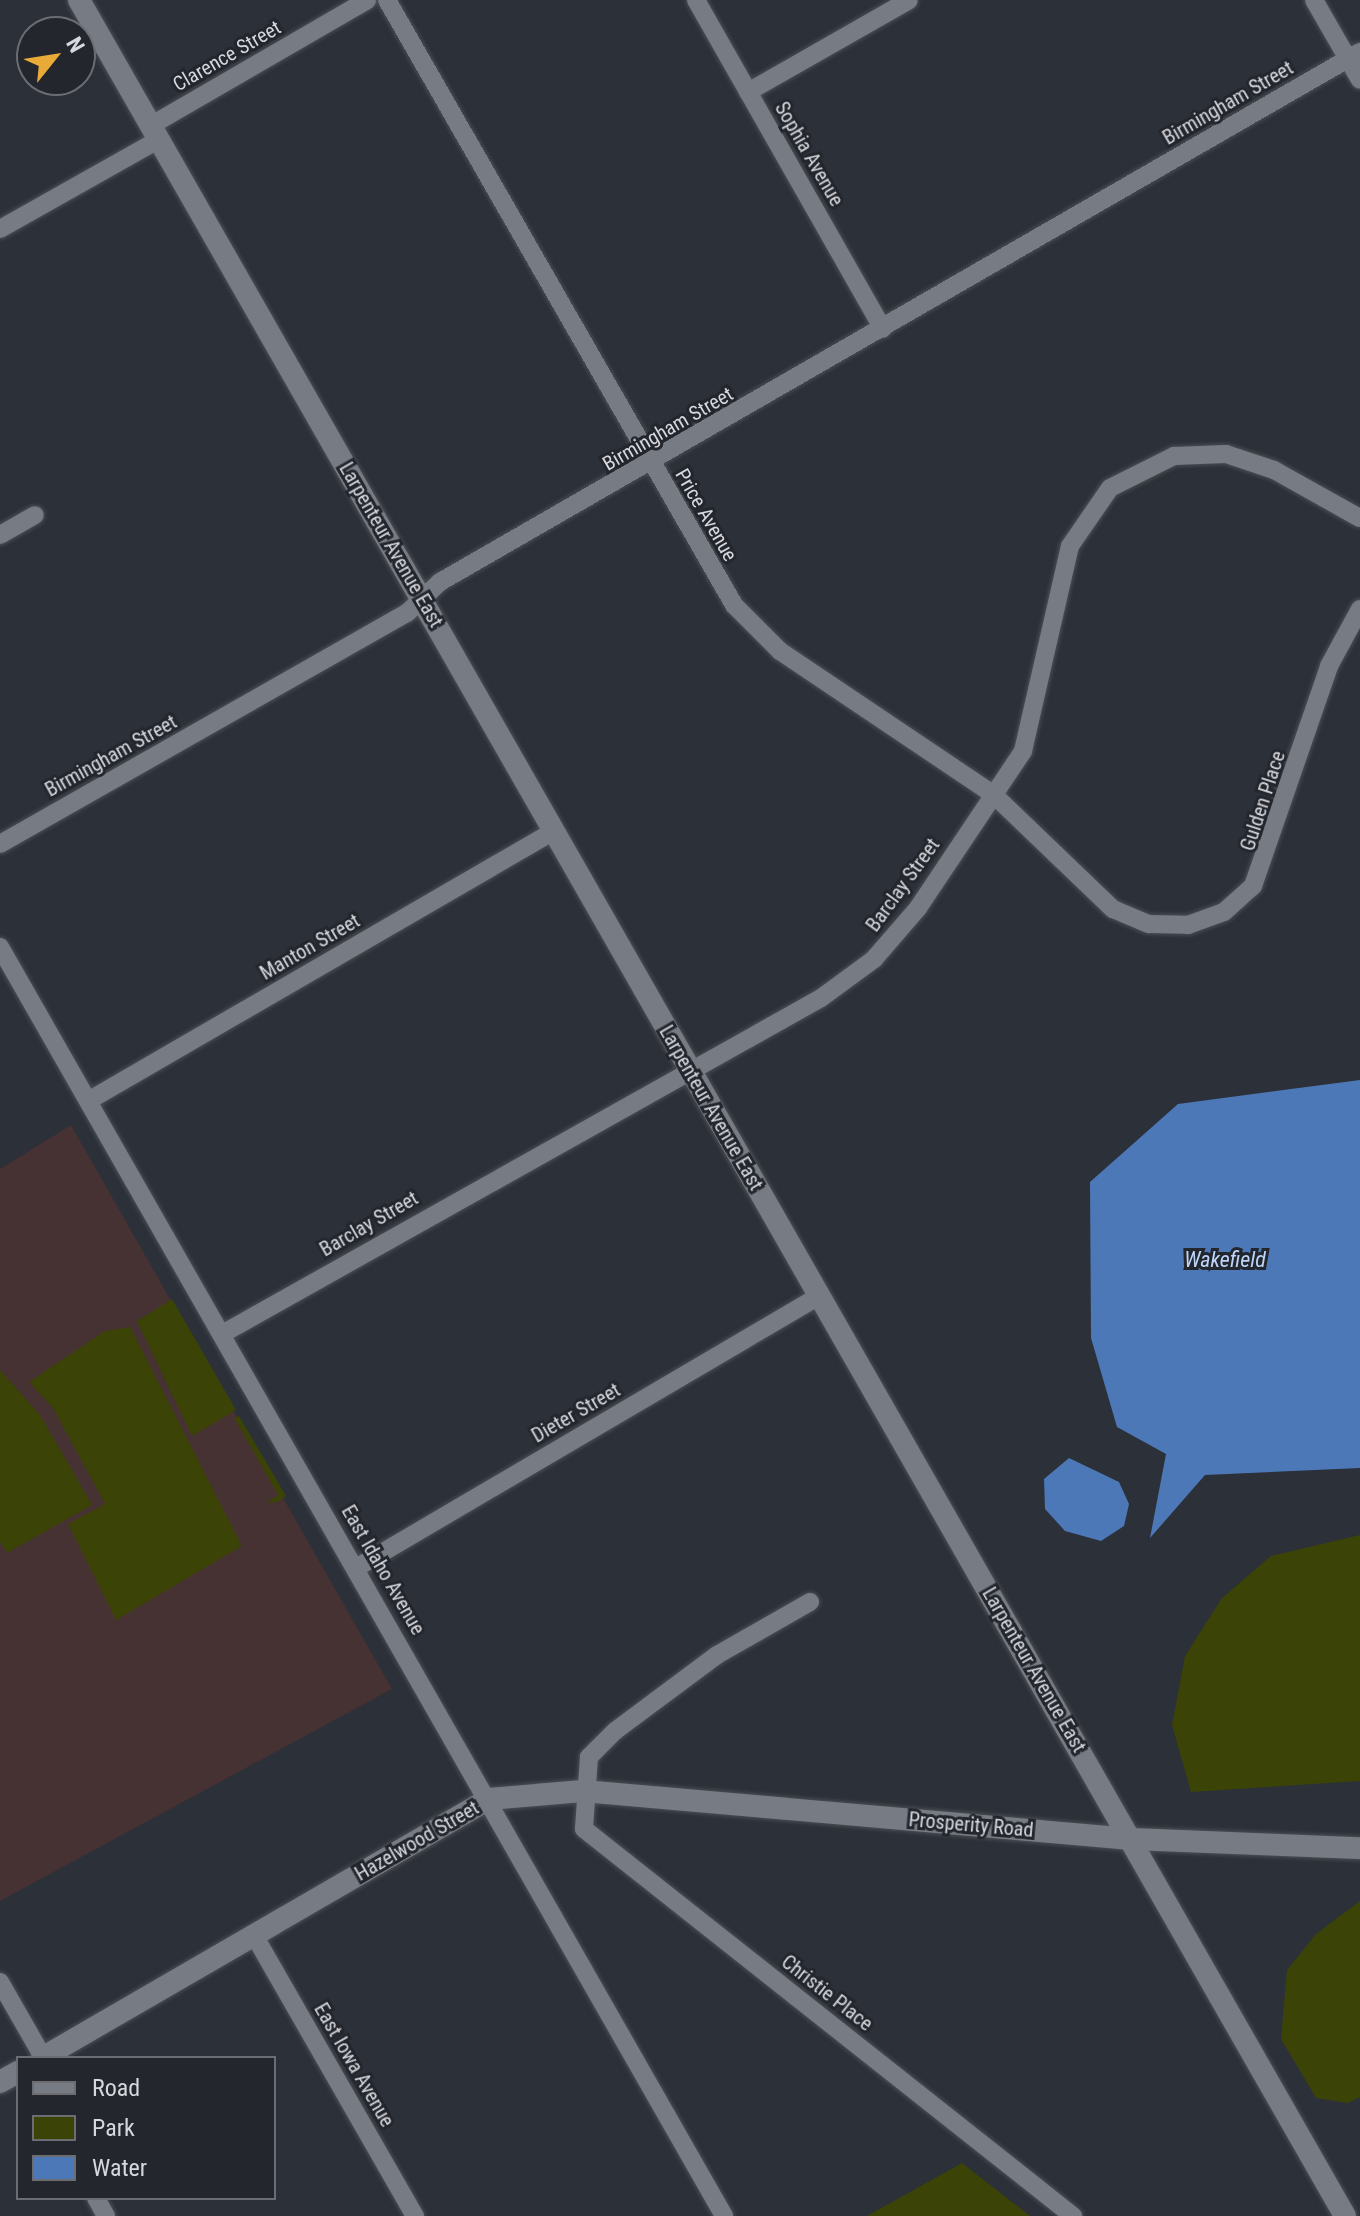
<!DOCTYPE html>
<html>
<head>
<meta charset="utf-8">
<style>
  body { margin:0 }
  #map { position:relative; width:1360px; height:2216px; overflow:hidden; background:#2c3038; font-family:"Roboto Condensed",sans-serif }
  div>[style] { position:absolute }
  .education>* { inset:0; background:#463133 }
  .green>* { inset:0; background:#3b4406 }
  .water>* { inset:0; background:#4c78b7 }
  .roads { filter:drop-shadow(0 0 2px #4b4e54) drop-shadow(0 0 2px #4b4e54) }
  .minor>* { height:18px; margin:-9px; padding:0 9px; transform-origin:9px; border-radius:9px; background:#777c84 }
  .tertiary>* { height:22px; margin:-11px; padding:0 11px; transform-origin:11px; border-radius:11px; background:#777c84 }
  span { translate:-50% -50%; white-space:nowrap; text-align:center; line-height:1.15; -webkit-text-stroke:6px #23262d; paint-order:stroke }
  .street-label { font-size:20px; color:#d6d8dd }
  .water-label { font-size:22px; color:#bcd5f8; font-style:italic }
  .legend { position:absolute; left:16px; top:2056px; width:260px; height:144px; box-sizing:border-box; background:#23262d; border:2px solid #6b6d73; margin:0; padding:10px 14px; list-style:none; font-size:24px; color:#d6d8dd }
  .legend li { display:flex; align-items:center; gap:16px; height:40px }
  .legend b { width:40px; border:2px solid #6b6d73 }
  .north { position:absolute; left:16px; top:16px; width:80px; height:80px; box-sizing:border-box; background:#23262d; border:2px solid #6b6d73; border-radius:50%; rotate:60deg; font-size:22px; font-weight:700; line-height:32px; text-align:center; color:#d6d8dd }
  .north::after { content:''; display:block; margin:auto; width:28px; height:36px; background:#e8ab37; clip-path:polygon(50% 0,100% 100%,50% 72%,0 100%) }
</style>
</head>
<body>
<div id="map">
  <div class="education">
    <div style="clip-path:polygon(71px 1125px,392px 1689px,0 1901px,0 1169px)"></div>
  </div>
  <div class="green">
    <div style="clip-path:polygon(172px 1299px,236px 1410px,192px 1436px,137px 1321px)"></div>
    <div style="clip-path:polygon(130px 1327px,242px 1546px,116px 1620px,68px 1524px,105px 1504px,53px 1408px,29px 1382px,105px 1331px)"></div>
    <div style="clip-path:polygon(0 1370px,40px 1415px,92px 1505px,7px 1553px,0 1542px)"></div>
    <div style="clip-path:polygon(239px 1416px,286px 1496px,277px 1502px,266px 1503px,278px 1495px,234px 1418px)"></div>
    <div style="clip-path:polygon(1360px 1535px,1360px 1781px,1191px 1792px,1172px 1725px,1185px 1656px,1222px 1598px,1271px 1556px)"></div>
    <div style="clip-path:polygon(1360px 1901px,1360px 2097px,1348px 2103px,1316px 2098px,1281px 2039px,1287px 1970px,1316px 1934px)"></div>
    <div style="clip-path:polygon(962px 2163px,1030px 2216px,867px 2216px)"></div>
  </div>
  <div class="water">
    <div style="clip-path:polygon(1360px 1080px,1360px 1468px,1205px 1475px,1150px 1538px,1166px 1454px,1117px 1427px,1091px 1338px,1090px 1182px,1178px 1104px)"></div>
    <div style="clip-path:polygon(1069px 1458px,1119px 1482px,1129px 1504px,1124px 1526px,1101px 1541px,1065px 1531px,1045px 1509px,1044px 1479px)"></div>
  </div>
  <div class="roads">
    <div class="minor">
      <div style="left:387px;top:0;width:697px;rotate:60.16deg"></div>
      <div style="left:734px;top:605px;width:65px;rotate:45deg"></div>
      <div style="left:780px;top:651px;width:258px;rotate:33.9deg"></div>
      <div style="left:994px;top:795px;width:165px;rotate:43.8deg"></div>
      <div style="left:1113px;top:909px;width:39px;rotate:23deg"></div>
      <div style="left:1149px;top:924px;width:39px;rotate:1deg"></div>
      <div style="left:1188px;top:925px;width:38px;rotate:-20deg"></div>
      <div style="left:1224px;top:912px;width:39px;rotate:-42deg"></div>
      <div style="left:1253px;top:886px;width:233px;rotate:-70.9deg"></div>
      <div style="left:1329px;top:666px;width:65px;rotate:-61.5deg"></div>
      <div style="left:696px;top:0;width:378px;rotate:60.4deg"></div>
      <div style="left:1314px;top:0;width:92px;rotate:60.1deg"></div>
      <div style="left:748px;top:92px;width:185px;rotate:-29.7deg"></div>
      <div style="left:150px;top:126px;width:251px;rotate:-30.1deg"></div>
      <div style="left:0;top:229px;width:181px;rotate:-29.4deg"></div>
      <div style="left:0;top:535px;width:40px;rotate:-29.7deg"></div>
      <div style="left:0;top:844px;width:468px;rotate:-29.6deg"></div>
      <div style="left:407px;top:613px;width:45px;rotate:-43.2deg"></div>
      <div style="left:440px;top:582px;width:1062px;rotate:-29.95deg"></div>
      <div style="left:0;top:947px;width:1461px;rotate:60.29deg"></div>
      <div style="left:88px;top:1101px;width:539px;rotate:-30.09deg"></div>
      <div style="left:222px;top:1334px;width:687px;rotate:-29.29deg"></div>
      <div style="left:821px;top:998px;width:66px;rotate:-36.3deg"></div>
      <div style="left:874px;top:959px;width:67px;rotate:-49.2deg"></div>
      <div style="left:918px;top:908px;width:189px;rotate:-56.2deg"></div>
      <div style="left:1023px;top:751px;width:210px;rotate:-77.1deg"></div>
      <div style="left:1070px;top:546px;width:70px;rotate:-55.4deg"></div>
      <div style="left:1110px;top:488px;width:72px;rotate:-26.6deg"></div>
      <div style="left:1174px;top:456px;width:52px;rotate:-2.2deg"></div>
      <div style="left:1226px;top:454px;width:51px;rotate:18.4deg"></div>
      <div style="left:1274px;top:470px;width:98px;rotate:29.2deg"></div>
      <div style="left:356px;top:1568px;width:537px;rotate:-30.43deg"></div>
      <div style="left:810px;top:1602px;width:107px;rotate:150.3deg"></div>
      <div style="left:717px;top:1655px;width:127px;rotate:143.3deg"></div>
      <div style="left:615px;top:1731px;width:37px;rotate:135deg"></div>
      <div style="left:589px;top:1757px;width:72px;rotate:94deg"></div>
      <div style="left:584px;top:1829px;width:624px;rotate:38.36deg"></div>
      <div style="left:254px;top:1935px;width:324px;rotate:60.2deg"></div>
      <div style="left:0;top:1982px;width:86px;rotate:60.2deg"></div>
      <div style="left:96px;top:2198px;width:21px;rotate:61deg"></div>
    </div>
    <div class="tertiary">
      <div style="left:79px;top:0;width:2552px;rotate:60.26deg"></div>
      <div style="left:42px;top:2058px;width:517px;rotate:-30.09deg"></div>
      <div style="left:489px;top:1799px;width:94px;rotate:-4.9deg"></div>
      <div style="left:583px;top:1791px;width:550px;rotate:5.01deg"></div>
      <div style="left:1131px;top:1839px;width:229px;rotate:2.3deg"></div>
      <div style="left:0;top:2082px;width:21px;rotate:-29deg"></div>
    </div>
  </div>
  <div class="street-label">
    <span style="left:227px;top:56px;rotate:-30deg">Clarence Street</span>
    <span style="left:1228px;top:103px;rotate:-30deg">Birmingham Street</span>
    <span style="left:809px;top:154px;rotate:60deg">Sophia Avenue</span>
    <span style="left:668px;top:429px;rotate:-30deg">Birmingham Street</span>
    <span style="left:706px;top:515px;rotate:60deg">Price Avenue</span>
    <span style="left:391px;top:545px;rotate:60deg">Larpenteur Avenue East</span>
    <span style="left:111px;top:756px;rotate:-29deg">Birmingham Street</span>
    <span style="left:1263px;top:801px;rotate:-72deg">Gulden Place</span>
    <span style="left:903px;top:885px;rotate:-54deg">Barclay Street</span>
    <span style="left:310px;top:947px;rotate:-30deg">Manton Street</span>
    <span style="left:711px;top:1108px;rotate:60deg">Larpenteur Avenue East</span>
    <span style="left:369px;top:1224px;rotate:-30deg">Barclay Street</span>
    <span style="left:576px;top:1413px;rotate:-30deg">Dieter Street</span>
    <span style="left:383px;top:1570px;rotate:60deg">East Idaho Avenue</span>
    <span style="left:1034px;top:1670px;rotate:60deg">Larpenteur Avenue East</span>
    <span style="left:971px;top:1825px;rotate:5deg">Prosperity Road</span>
    <span style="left:417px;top:1841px;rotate:-30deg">Hazelwood Street</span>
    <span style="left:827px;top:1993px;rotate:38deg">Christie Place</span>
    <span style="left:354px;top:2065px;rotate:60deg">East Iowa Avenue</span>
  </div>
  <div class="water-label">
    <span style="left:1225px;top:1260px">Wakefield</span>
  </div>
  <ul class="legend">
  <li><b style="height:10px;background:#777c84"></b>Road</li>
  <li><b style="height:22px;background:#3b4406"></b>Park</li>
  <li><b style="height:22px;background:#4c78b7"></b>Water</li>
  </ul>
  <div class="north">N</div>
</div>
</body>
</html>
